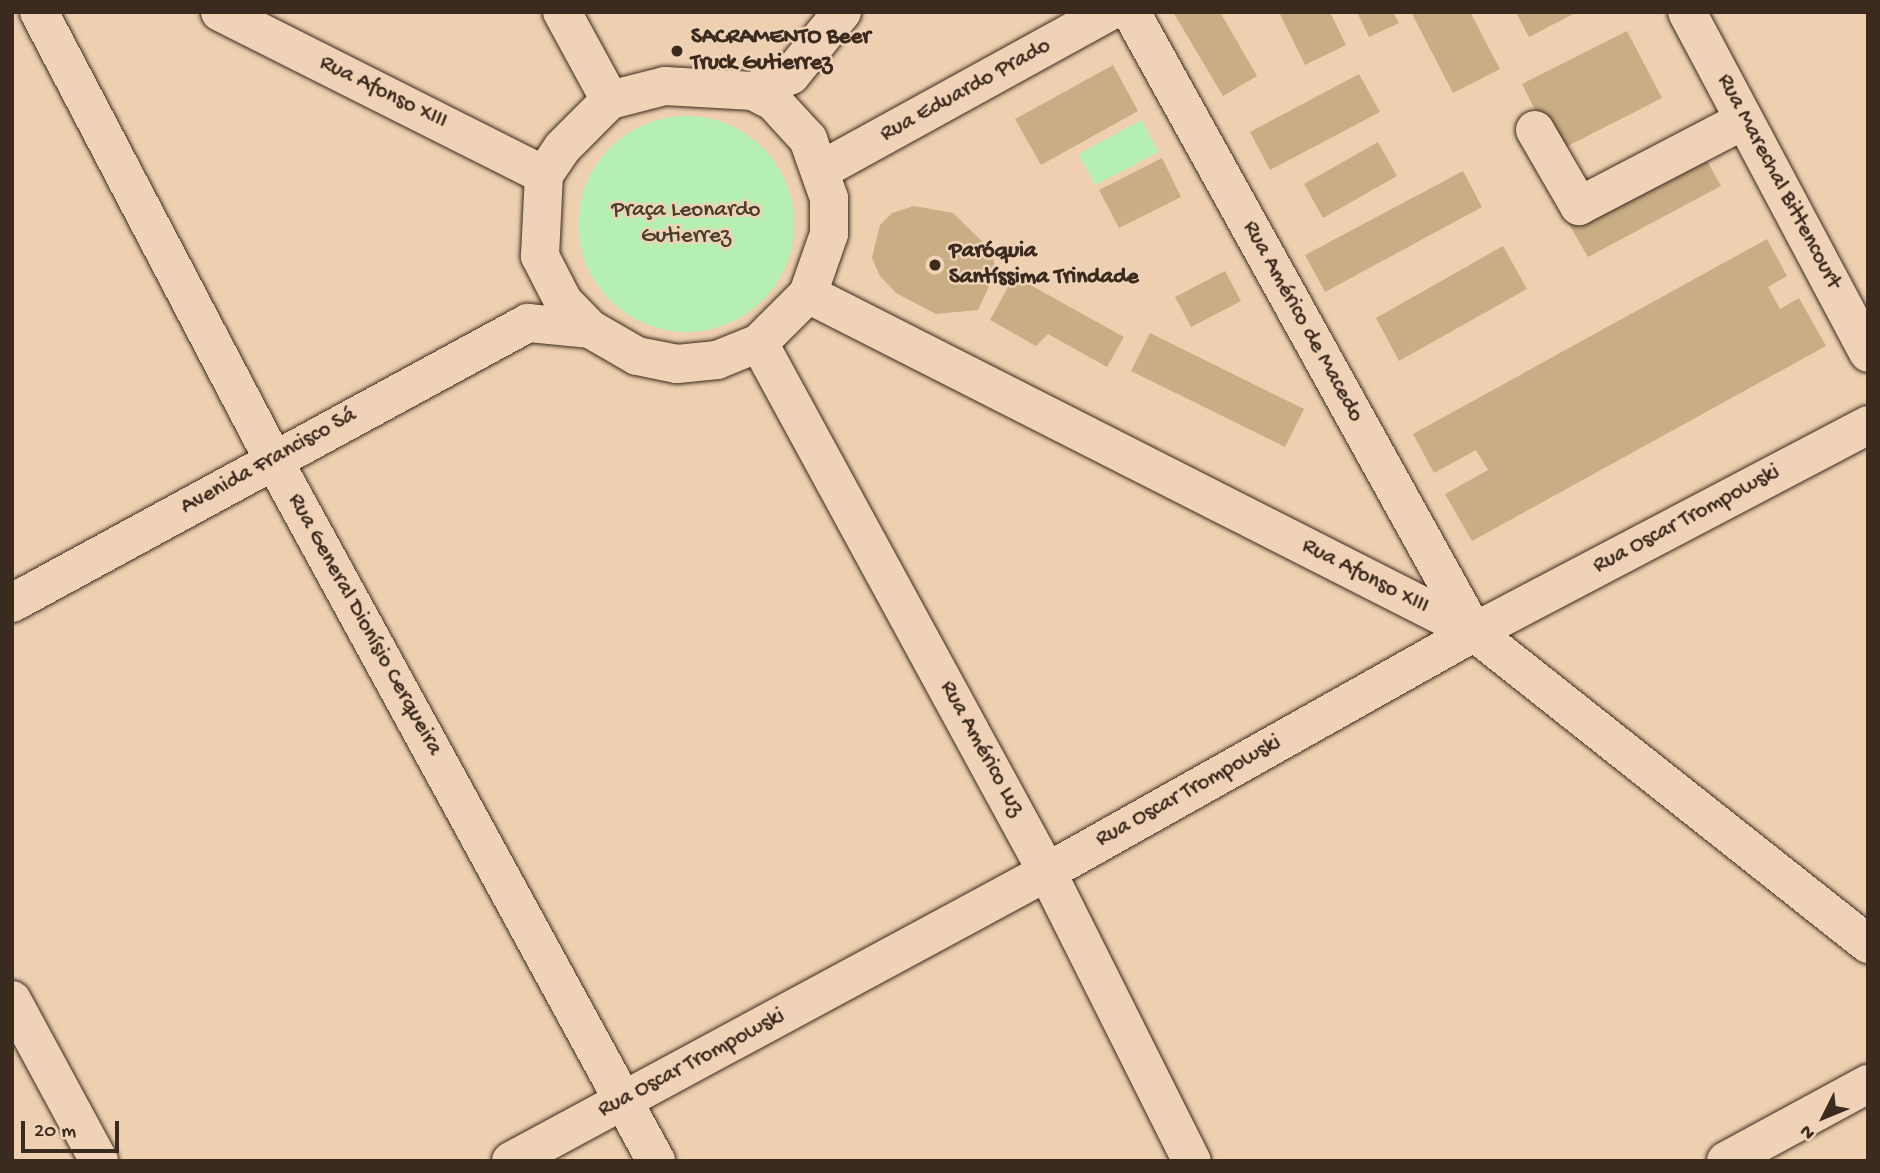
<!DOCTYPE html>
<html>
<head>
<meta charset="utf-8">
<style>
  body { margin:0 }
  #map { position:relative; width:1880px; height:1173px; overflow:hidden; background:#eed0b0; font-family:"Gochi Hand",sans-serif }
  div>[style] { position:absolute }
  .green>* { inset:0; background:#b6efb2 }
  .round { border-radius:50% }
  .building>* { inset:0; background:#c9ad84 }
  .roads { filter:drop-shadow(0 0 2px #3b2a1e) drop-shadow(0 0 2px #3b2a1e) }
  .minor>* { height:38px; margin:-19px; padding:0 19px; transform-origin:19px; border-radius:19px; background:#f0d2b6 }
  .dots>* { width:19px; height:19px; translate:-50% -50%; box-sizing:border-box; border:4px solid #f0d2b6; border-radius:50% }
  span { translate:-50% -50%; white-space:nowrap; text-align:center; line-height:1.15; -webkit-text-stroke:5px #f0d2b6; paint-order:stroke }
  .poi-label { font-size:23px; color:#3b2a1e; font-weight:700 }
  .left { translate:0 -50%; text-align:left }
  .street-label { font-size:23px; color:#3b2a1e }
  .park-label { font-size:23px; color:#473e2d }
  .frame { position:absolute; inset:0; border:14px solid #3b2a1e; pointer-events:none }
  .north { position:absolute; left:1789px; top:1082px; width:70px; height:70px; -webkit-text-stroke:5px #f0d2b6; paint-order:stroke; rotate:227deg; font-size:19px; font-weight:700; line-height:28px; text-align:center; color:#3b2a1e }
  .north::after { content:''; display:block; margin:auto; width:24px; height:32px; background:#3b2a1e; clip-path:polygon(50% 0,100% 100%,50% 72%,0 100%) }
  .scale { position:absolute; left:21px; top:1121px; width:98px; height:32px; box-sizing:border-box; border:4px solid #3b2a1e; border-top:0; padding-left:9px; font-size:21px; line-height:24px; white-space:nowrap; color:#3b2a1e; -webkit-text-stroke:5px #f0d2b6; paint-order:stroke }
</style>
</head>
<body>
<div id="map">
  <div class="green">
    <div class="round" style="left:578px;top:116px;width:216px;height:216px"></div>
    <div style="clip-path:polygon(1141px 120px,1158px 152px,1095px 185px,1078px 154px)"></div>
  </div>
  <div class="building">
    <div style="clip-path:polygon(1173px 12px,1220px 12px,1257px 76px,1223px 96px)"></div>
    <div style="clip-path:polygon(1279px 12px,1330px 12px,1346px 45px,1305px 65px)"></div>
    <div style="clip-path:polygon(1357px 12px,1393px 12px,1399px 23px,1369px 37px)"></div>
    <div style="clip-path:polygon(1411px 12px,1470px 12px,1500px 69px,1453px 93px)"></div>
    <div style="clip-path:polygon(1516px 12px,1577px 12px,1529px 37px)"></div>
    <div style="clip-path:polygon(1627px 31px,1662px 98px,1556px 152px,1522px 84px)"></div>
    <div style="clip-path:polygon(1113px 65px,1138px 111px,1041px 165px,1015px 119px)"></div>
    <div style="clip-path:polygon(1359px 74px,1380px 112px,1270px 170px,1250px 132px)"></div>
    <div style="clip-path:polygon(1378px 142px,1397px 176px,1323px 218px,1304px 184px)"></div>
    <div style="clip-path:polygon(1699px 146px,1721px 186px,1588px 257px,1567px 221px)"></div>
    <div style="clip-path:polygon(1162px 158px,1181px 197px,1119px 228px,1099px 190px)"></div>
    <div style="clip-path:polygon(1463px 171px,1482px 207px,1325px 292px,1305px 255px)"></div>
    <div style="clip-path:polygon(914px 206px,953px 213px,991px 250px,996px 271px,978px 310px,936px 314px,896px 293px,880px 276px,872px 258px,880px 225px,892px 213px)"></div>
    <div style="clip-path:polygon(1767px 239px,1787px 276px,1768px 287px,1780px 309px,1799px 298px,1826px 346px,1472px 541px,1445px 494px,1488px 470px,1476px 450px,1434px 473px,1413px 434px)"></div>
    <div style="clip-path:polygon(1503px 246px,1527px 289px,1399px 361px,1376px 318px)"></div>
    <div style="clip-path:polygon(1225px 271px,1241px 301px,1191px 327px,1175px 297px)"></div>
    <div style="clip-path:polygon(1014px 276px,1124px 337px,1107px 367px,1048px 334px,1036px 346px,990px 320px)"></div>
    <div style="clip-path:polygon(1150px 333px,1304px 409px,1285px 447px,1131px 371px)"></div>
  </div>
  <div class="roads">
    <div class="minor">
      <div style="left:39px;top:12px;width:505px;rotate:62.37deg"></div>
      <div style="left:273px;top:459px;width:800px;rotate:61.38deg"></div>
      <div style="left:220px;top:12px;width:363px;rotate:26.7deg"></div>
      <div style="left:562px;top:12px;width:100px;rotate:61.4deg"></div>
      <div style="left:1131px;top:12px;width:709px;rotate:61.05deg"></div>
      <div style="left:1687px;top:12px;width:386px;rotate:62deg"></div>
      <div style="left:665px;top:86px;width:88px;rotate:3.3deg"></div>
      <div style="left:753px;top:91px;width:22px;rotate:27deg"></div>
      <div style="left:773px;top:101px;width:52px;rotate:47.4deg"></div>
      <div style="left:808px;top:139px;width:63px;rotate:70.4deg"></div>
      <div style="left:829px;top:198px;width:36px;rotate:90deg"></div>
      <div style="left:829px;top:234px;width:64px;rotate:109.3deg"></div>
      <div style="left:808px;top:294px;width:69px;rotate:135deg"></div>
      <div style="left:759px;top:343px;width:45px;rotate:158deg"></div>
      <div style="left:717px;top:360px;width:40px;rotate:174.3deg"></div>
      <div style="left:677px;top:364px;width:41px;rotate:-168.7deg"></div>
      <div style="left:637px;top:356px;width:54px;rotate:-150.1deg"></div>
      <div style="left:590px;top:329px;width:39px;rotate:-134deg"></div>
      <div style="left:563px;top:301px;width:51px;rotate:-117.1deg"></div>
      <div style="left:540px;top:256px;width:81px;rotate:-87.2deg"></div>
      <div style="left:544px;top:175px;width:32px;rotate:-56deg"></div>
      <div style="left:562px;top:148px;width:68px;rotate:-45deg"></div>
      <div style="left:610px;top:100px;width:57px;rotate:-14.3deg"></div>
      <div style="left:753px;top:91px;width:41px;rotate:-22.8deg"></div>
      <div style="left:791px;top:75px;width:81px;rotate:-51deg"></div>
      <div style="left:1535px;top:130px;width:88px;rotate:59.9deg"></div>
      <div style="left:1579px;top:206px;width:186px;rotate:-27.5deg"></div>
      <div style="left:823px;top:169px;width:325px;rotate:-28.8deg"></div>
      <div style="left:808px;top:294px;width:747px;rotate:26.91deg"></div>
      <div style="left:1474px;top:632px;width:503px;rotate:38.37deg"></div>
      <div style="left:759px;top:343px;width:602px;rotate:61.44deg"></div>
      <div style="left:1047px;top:872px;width:323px;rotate:63.4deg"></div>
      <div style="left:12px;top:603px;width:587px;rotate:-28.49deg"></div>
      <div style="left:528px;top:323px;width:62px;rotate:5.5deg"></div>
      <div style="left:12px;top:1000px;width:183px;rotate:61.6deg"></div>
      <div style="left:511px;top:1161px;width:609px;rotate:-28.33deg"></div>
      <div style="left:1047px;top:872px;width:490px;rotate:-29.3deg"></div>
      <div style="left:1474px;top:632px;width:445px;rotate:-27.7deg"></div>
      <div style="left:1726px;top:1161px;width:162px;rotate:-28.5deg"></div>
    </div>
  </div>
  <div class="dots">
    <div style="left:677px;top:51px;background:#3b2a1e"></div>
    <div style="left:935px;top:265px;background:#3b2a1e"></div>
  </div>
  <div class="poi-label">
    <span class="left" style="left:691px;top:51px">SACRAMENTO Beer<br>Truck Gutierrez</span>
    <span class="left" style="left:949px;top:265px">Paróquia<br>Santíssima Trindade</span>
  </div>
  <div class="street-label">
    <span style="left:966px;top:91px;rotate:-29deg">Rua Eduardo Prado</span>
    <span style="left:383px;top:93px;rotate:26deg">Rua Afonso XIII</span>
    <span style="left:1778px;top:182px;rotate:62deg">Rua Marechal Bittencourt</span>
    <span style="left:1302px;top:322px;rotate:61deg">Rua Américo de Macedo</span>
    <span style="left:269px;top:462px;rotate:-29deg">Avenida Francisco Sá</span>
    <span style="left:1687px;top:520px;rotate:-28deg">Rua Oscar Trompowski</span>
    <span style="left:1365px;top:577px;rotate:27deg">Rua Afonso XIII</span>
    <span style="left:364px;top:625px;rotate:61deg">Rua General Dionísio Cerqueira</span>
    <span style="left:981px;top:749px;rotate:61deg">Rua Américo Luz</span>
    <span style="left:1189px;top:792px;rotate:-29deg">Rua Oscar Trompowski</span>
    <span style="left:692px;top:1064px;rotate:-28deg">Rua Oscar Trompowski</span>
  </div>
  <div class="park-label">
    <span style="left:686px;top:224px">Praça Leonardo<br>Gutierrez</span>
  </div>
  <div class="frame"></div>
  <div class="north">N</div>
  <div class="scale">20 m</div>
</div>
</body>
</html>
